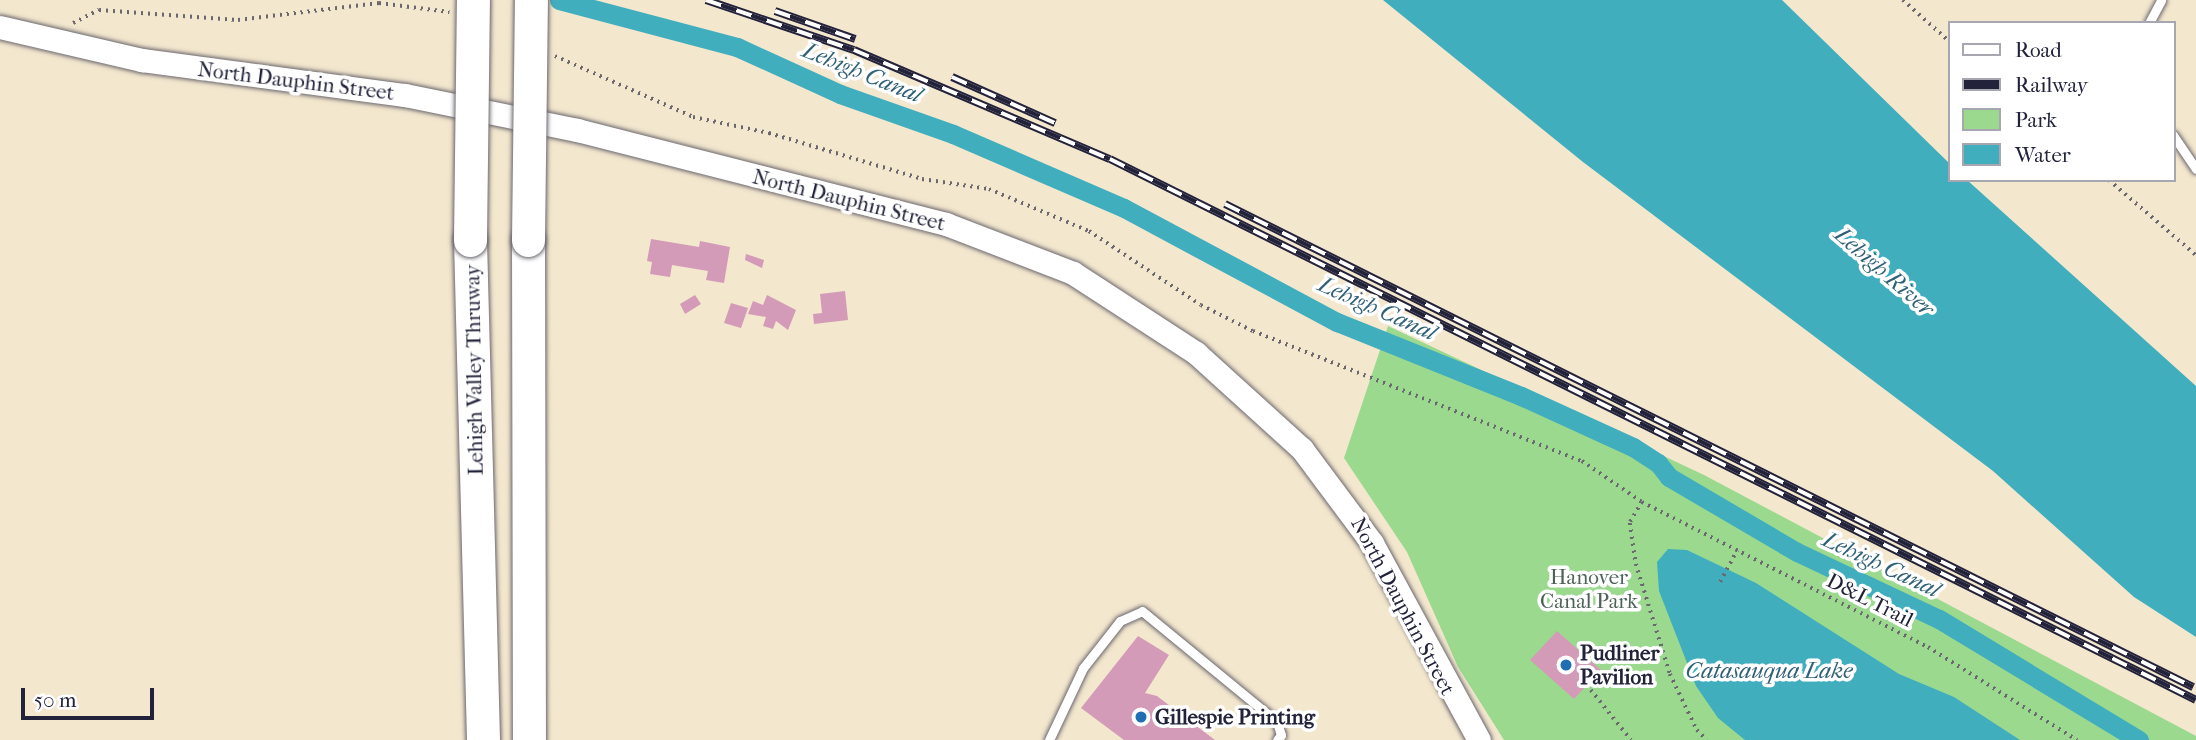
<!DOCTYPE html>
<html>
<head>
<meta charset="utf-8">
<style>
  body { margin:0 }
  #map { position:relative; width:2196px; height:740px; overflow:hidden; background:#f3e7ce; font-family:"IM FELL French Canon",serif }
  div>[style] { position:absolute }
  .green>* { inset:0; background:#9bd98f }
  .water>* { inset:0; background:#41aebe }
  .canal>* { height:19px; margin:-9.5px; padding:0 9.5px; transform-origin:9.5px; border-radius:9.5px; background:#41aebe }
  .building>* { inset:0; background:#d49bb8 }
  .path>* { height:3.5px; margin-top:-1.75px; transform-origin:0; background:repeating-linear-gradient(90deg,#6b676e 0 2px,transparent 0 7px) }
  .roads { filter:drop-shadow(0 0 2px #6b676e) drop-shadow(0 0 2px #6b676e) }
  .service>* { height:9px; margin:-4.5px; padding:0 4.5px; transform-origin:4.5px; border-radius:4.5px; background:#fff }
  .tertiary>* { height:23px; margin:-11.5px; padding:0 11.5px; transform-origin:11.5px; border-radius:11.5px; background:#fff }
  .motorway>* { height:33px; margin:-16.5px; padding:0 16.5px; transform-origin:16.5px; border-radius:16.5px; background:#fff }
  .rail>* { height:8px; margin-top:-4px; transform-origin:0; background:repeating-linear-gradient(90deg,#fff 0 16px,#22223b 0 32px); box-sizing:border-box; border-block:2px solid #22223b }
  .bridges { filter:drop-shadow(0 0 2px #6b676e) drop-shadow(0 0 2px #6b676e) }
  .motorway-bridge>* { height:33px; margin:-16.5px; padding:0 16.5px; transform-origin:16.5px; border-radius:16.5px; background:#fff }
  .dots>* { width:19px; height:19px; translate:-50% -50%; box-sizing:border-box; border:4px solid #fff; border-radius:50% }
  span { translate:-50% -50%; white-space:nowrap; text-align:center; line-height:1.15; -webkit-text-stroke:7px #fff; paint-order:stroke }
  .street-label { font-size:21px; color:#22223b }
  .park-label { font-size:21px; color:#4c6258 }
  .poi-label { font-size:21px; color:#22223b; font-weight:700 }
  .left { translate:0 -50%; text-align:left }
  .water-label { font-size:23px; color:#306176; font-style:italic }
  .legend { position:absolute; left:1948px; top:21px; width:228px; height:161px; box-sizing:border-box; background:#fff; border:2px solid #a7a7b1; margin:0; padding:9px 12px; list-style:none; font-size:21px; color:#22223b }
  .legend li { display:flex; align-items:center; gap:14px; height:35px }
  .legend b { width:35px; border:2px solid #a7a7b1 }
  .scale { position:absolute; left:21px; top:688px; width:133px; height:32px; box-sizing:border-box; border:4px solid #22223b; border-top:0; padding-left:9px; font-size:21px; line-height:24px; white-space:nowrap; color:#22223b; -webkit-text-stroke:5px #fff; paint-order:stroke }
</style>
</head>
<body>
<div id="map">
  <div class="green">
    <div style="clip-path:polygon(1388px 326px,1704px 475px,2196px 736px,2196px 740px,1504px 740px,1458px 667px,1407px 552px,1344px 458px)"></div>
  </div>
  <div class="water">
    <div style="clip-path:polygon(1383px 0,1782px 0,1949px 163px,1949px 180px,1967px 180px,2196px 386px,2196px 637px,2134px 597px,1993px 471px,1583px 162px)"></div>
    <div style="clip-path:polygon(1668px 549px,1687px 550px,1756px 583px,1899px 674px,1954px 697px,2020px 740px,1745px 740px,1718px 718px,1696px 686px,1659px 591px,1657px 562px)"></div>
  </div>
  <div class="canal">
    <div style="left:559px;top:0;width:184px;rotate:14.8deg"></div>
    <div style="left:737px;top:47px;width:113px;rotate:24.5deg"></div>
    <div style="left:840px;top:94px;width:120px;rotate:19.5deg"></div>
    <div style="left:953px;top:134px;width:186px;rotate:23.4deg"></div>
    <div style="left:1124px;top:208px;width:242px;rotate:28.2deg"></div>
    <div style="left:1337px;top:322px;width:198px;rotate:21.9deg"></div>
    <div style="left:1521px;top:396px;width:123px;rotate:24.5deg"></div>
    <div style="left:1633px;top:447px;width:30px;rotate:33deg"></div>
    <div style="left:1658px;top:463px;width:18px;rotate:52deg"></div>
    <div style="left:1669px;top:477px;width:148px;rotate:30.4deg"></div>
    <div style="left:1797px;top:552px;width:157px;rotate:25.3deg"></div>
    <div style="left:1939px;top:619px;width:234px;rotate:31.2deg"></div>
  </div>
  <div class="building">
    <div style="clip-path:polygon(651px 239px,699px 247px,700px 241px,730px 247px,724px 283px,706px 280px,708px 271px,672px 265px,670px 277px,650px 274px,652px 262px,647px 261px)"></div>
    <div style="clip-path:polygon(746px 254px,764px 260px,762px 268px,745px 260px)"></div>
    <div style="clip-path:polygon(845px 291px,848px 320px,814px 324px,813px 314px,822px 313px,820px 294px)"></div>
    <div style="clip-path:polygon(695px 295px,701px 304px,685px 314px,680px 304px)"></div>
    <div style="clip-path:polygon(767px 295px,796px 310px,788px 330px,776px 321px,773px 329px,763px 326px,766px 317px,748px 314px,753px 301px,763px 305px)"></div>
    <div style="clip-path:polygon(731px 303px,748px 308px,741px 328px,724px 323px)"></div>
    <div style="clip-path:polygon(1557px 631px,1601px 670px,1574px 699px,1530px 660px)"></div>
    <div style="clip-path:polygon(1138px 636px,1169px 655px,1145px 693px,1157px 696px,1215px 740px,1124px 740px,1081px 708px)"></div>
  </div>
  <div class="path">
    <div style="left:1903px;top:0;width:62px;rotate:41.7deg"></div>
    <div style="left:73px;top:23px;width:29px;rotate:-27deg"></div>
    <div style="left:99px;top:10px;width:139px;rotate:4.1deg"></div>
    <div style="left:238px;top:20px;width:142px;rotate:-6.9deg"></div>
    <div style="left:379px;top:3px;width:71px;rotate:7.3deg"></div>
    <div style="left:555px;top:56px;width:151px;rotate:23.8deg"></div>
    <div style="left:693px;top:117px;width:78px;rotate:11.9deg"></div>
    <div style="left:769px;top:133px;width:160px;rotate:16.7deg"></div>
    <div style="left:922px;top:179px;width:68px;rotate:8.5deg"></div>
    <div style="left:989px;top:189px;width:108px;rotate:22.8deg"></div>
    <div style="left:1089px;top:231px;width:134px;rotate:33.5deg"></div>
    <div style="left:1201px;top:305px;width:58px;rotate:26.6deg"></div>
    <div style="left:1253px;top:331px;width:354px;rotate:21.6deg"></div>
    <div style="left:1582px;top:461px;width:73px;rotate:34.3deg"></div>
    <div style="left:1642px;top:502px;width:321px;rotate:26.9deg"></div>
    <div style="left:1928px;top:647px;width:176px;rotate:32deg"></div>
    <div style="left:2109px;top:180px;width:115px;rotate:40.8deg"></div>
    <div style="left:1642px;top:502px;width:24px;rotate:120deg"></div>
    <div style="left:1630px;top:523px;width:41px;rotate:81.7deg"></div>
    <div style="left:1636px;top:564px;width:115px;rotate:72.8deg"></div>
    <div style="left:1670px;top:674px;width:62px;rotate:64.3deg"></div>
    <div style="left:1697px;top:730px;width:14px;rotate:45deg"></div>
    <div style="left:1720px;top:582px;width:36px;rotate:-62deg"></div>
    <div style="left:1591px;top:690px;width:64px;rotate:51.3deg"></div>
  </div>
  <div class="roads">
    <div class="service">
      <div style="left:2149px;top:23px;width:26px;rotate:-62deg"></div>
      <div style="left:2173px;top:135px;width:41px;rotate:55.9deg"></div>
      <div style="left:1049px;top:740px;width:80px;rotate:-64.7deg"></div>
      <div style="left:1083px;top:668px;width:60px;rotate:-51.8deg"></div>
      <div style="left:1120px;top:621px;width:24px;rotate:-24deg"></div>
      <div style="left:1142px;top:611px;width:175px;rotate:39.4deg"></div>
      <div style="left:1277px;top:722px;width:14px;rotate:73deg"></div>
      <div style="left:1281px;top:735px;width:6px;rotate:129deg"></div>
    </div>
    <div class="tertiary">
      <div style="left:0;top:27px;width:146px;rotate:13.1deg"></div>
      <div style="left:142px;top:60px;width:265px;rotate:7.6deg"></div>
      <div style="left:405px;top:95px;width:176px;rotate:11.5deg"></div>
      <div style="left:577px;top:130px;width:381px;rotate:14.3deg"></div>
      <div style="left:946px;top:224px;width:136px;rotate:21.1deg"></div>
      <div style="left:1073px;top:273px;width:147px;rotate:33deg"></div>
      <div style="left:1196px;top:353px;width:143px;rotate:42.2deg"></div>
      <div style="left:1302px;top:449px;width:117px;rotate:53.3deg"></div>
      <div style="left:1372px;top:543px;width:224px;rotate:61.5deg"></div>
    </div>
    <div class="motorway">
      <div style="left:470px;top:240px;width:500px;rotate:88.51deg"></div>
      <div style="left:528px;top:240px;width:500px;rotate:89.89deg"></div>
    </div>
  </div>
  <div class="rail">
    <div style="left:706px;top:0;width:156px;rotate:18.7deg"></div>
    <div style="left:854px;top:50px;width:278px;rotate:23.1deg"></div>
    <div style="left:1110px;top:159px;width:1213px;rotate:26.48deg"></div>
    <div style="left:775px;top:11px;width:85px;rotate:19.3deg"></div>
    <div style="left:952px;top:77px;width:113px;rotate:24.1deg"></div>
    <div style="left:1225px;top:204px;width:1082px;rotate:26.52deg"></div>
  </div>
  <div class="bridges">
    <div class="motorway-bridge">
      <div style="left:470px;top:240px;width:240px;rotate:-89.3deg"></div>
      <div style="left:528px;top:240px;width:240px;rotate:-89.3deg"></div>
    </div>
  </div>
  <div class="dots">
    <div style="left:1566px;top:665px;background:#1f6fb2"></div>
    <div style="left:1141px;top:717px;background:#1f6fb2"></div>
  </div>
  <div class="street-label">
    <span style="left:296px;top:81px;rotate:7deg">North Dauphin Street</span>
    <span style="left:849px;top:200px;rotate:14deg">North Dauphin Street</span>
    <span style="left:474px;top:370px;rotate:-91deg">Lehigh Valley Thruway</span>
    <span style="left:1870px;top:600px;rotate:27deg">D&amp;L Trail</span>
    <span style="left:1403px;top:606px;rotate:62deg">North Dauphin Street</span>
  </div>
  <div class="park-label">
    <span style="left:1589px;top:589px">Hanover<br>Canal Park</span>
  </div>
  <div class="poi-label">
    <span class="left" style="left:1580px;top:665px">Pudliner<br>Pavilion</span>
    <span class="left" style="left:1155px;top:717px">Gillespie Printing</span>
  </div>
  <div class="water-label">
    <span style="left:862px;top:73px;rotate:22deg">Lehigh Canal</span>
    <span style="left:1884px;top:272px;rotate:41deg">Lehigh River</span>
    <span style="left:1377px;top:309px;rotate:24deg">Lehigh Canal</span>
    <span style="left:1881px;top:565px;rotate:25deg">Lehigh Canal</span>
    <span style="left:1769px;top:671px">Catasauqua Lake</span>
  </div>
  <ul class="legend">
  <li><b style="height:9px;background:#fff"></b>Road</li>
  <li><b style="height:9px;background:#22223b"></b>Railway</li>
  <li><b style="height:19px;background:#9bd98f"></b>Park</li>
  <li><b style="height:19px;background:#41aebe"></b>Water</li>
  </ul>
  <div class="scale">50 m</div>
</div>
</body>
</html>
